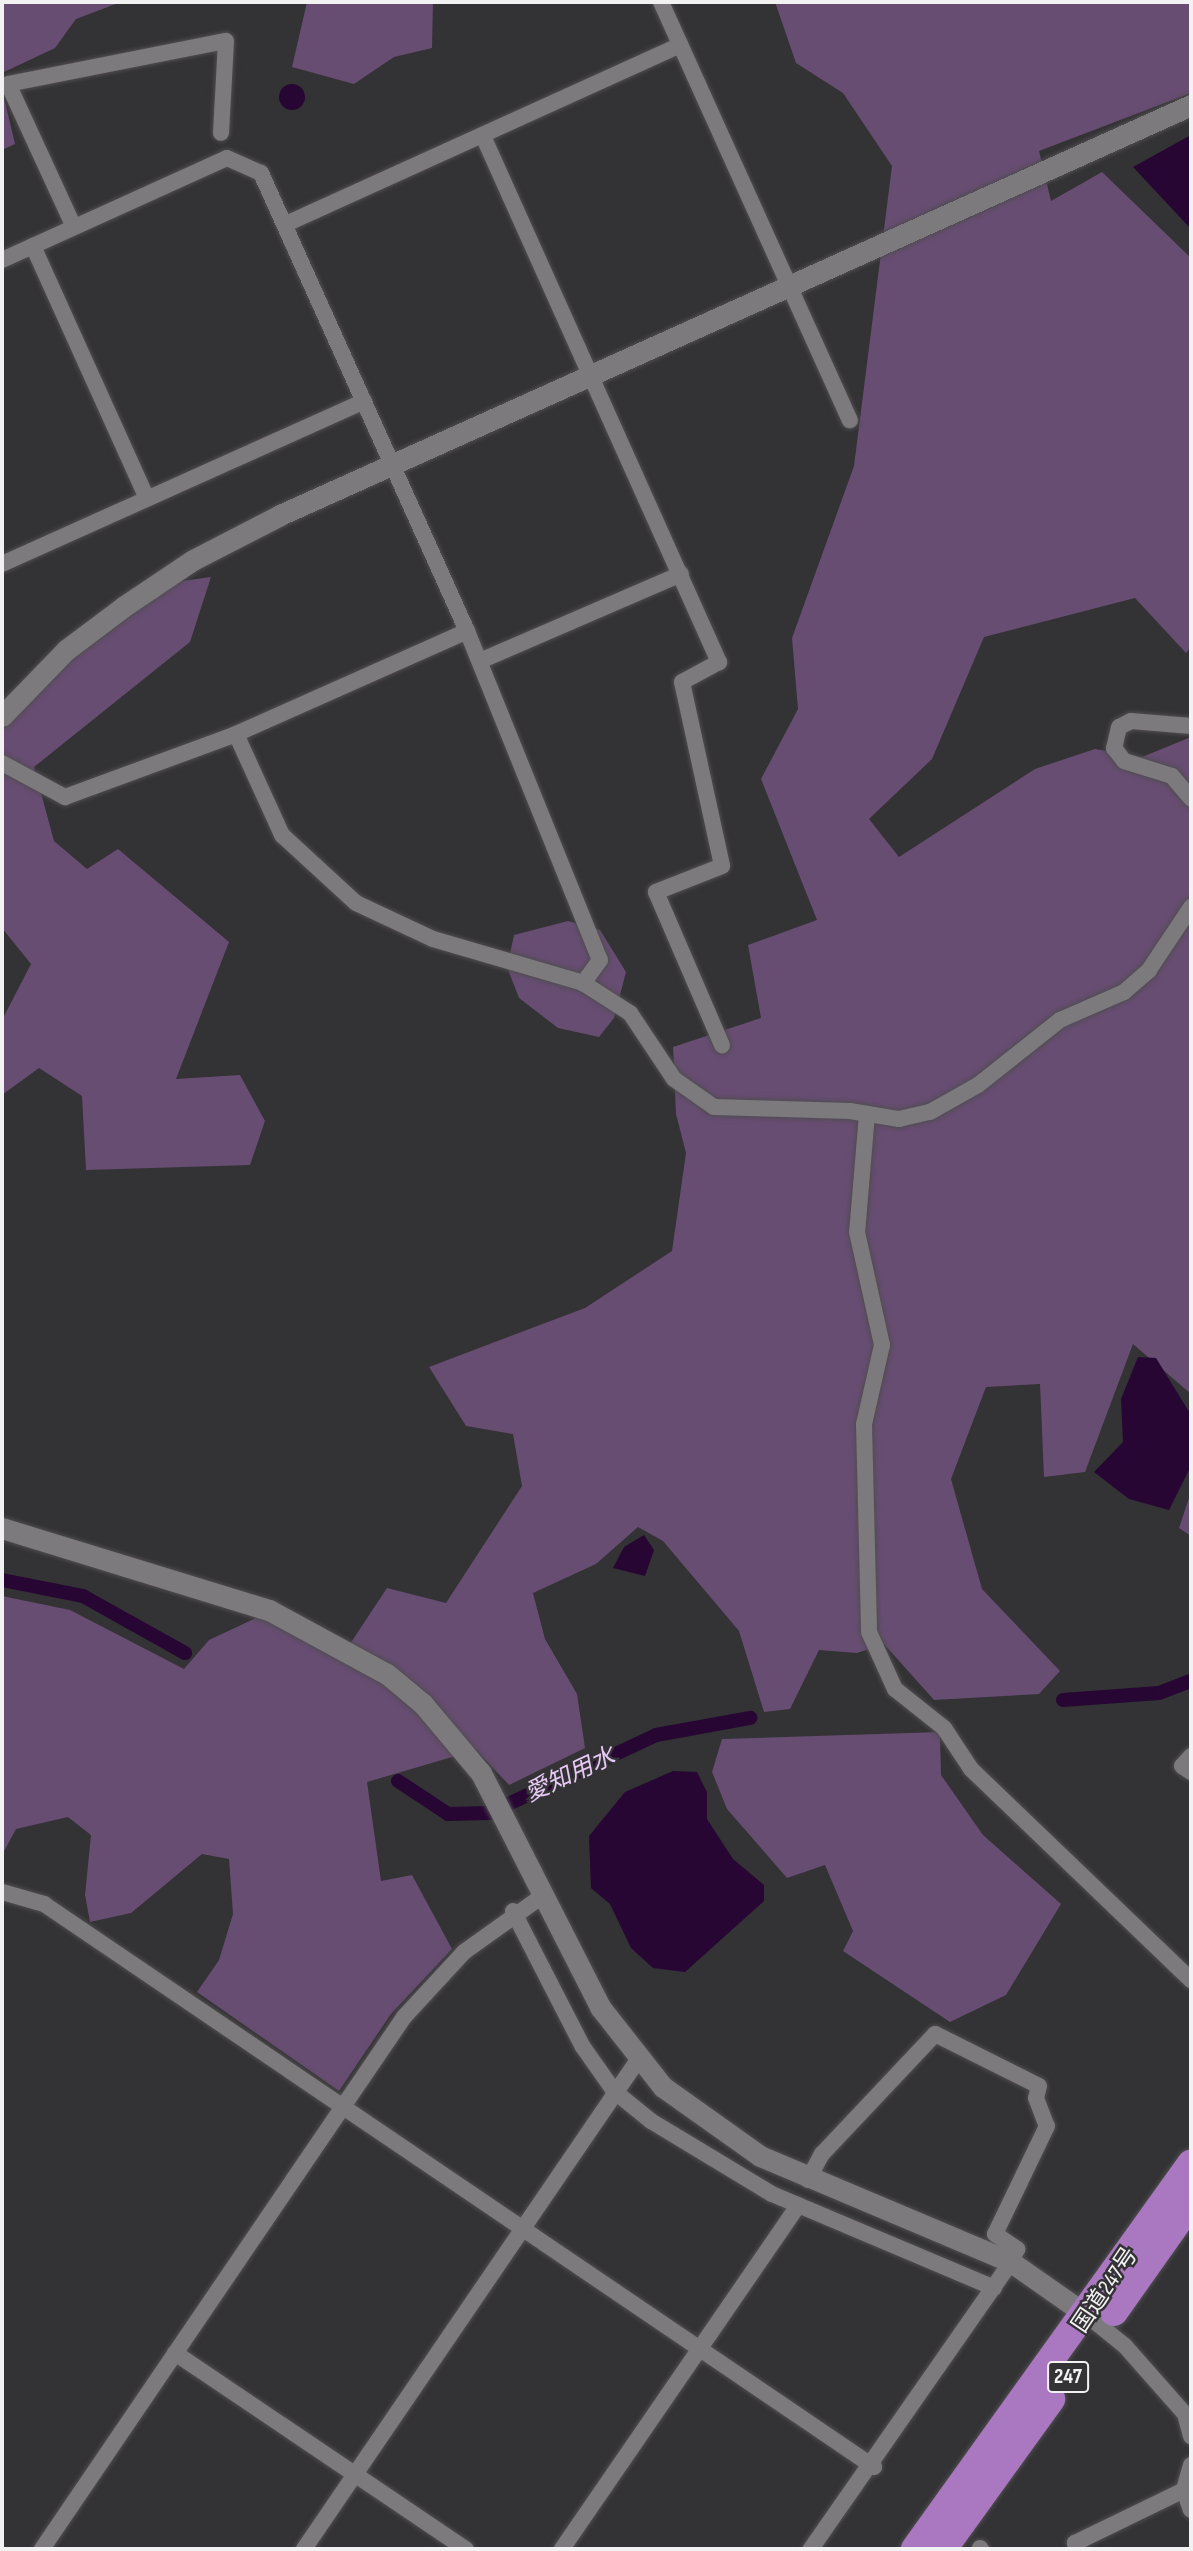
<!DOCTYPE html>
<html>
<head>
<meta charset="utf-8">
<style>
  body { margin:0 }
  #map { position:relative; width:1193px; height:2551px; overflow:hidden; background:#333234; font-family:"Sofia Sans Condensed","Noto Sans JP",sans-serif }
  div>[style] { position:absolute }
  .green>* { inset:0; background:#674d72 }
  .water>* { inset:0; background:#270633 }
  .round { border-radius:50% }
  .canal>* { height:14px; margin:-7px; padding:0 7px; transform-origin:7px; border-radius:7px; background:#270633 }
  .roads { filter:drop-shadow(0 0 2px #4f4d50) drop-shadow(0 0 2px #4f4d50) }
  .street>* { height:16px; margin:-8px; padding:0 8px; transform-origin:8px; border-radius:8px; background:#7c7a7d }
  .secondary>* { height:21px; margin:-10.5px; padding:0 10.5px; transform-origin:10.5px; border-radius:10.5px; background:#7c7a7d }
  .highway>* { height:28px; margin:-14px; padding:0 14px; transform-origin:14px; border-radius:14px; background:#aa78c0 }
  span { translate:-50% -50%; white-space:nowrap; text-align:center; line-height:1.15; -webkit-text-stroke:5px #333234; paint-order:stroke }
  .shield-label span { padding:2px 5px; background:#333234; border:2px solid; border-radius:5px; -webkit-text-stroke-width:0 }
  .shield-label { font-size:21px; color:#f3f2f3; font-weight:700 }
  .street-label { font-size:23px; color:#f3f2f3 }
  .water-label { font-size:24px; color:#e9caf7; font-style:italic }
  .frame { position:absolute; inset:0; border:4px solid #f3f2f3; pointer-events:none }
</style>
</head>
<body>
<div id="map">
  <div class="green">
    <div style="clip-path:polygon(2px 2px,121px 2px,76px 19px,55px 48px,2px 73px)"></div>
    <div style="clip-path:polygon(307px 2px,433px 2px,432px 48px,394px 57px,354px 84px,292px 67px)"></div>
    <div style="clip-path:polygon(775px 2px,1191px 2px,1191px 93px,1039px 151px,1051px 201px,1102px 172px,1191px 258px,1191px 647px,1186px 653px,1135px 598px,984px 637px,932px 759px,869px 819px,899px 857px,1035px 769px,1095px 749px,1142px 757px,1191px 737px,1191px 1394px,1133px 1344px,1085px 1472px,1044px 1477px,1040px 1384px,986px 1387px,951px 1479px,982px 1589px,1060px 1671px,1039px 1694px,934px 1700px,884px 1644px,857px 1653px,819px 1650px,790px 1709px,764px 1712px,739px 1631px,663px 1541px,638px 1527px,596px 1564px,533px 1593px,545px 1639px,577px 1694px,585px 1748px,509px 1785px,476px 1750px,367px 1782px,381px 1881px,412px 1875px,452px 1949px,391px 2014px,339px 2091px,197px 1992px,219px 1960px,233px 1914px,229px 1859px,202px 1854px,131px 1913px,90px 1922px,85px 1895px,91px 1835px,68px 1817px,16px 1829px,2px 1855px,2px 1596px,70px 1610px,184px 1669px,209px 1640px,258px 1617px,342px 1656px,387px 1588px,446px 1603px,522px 1486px,513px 1434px,466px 1426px,429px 1367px,585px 1308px,672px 1251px,686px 1153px,676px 1114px,673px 1047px,761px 1018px,748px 945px,817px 920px,761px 779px,798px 709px,792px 638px,854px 466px,892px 166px,843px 93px,796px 63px)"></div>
    <div style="clip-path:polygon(2px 89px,15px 144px,2px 150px)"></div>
    <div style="clip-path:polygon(211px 577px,190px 642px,34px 767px,54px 841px,87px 869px,118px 849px,229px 942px,176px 1079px,240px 1075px,265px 1121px,250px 1165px,86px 1170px,82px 1096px,39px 1068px,2px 1095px,2px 1020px,31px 964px,2px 928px,2px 729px,57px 669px,175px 582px)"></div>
    <div style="clip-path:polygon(568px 921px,600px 930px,626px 972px,614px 1018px,599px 1037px,558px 1028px,519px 998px,507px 967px,514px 935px)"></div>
    <div style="clip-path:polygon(1191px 1492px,1191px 1536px,1179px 1528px)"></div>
    <div style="clip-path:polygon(940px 1732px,941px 1775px,983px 1835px,1061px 1904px,1006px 1995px,950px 2022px,843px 1951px,853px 1931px,825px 1865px,787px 1878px,727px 1809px,712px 1772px,722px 1739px)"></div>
  </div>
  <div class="water">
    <div class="round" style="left:279px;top:84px;width:26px;height:26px"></div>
    <div style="clip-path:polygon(1191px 135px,1191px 229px,1133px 167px)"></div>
    <div style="clip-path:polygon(1138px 1357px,1156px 1358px,1191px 1415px,1191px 1466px,1169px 1510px,1129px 1499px,1094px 1472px,1123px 1442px,1121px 1399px)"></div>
    <div style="clip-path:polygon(644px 1535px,654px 1550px,645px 1576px,613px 1568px,624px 1547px)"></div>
    <div style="clip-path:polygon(673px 1771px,697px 1772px,707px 1792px,707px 1819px,733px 1859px,764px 1885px,764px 1901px,685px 1972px,653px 1968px,631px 1948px,610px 1904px,591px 1888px,589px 1836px,625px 1792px)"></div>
  </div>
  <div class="canal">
    <div style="left:2px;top:1580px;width:83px;rotate:11.2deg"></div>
    <div style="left:83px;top:1596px;width:117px;rotate:29.2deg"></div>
    <div style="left:1063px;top:1700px;width:96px;rotate:-4.2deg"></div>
    <div style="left:1159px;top:1693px;width:34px;rotate:-21deg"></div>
    <div style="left:398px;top:1781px;width:60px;rotate:33.4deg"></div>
    <div style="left:448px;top:1814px;width:41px;rotate:-1.4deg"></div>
    <div style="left:489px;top:1813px;width:184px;rotate:-25deg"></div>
    <div style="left:656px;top:1735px;width:96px;rotate:-10.3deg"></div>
  </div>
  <div class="roads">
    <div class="street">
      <div style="left:661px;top:2px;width:459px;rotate:65.7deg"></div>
      <div style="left:483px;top:136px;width:577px;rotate:65.84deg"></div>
      <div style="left:719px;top:662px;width:42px;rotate:151.6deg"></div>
      <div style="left:682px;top:682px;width:188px;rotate:77.7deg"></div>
      <div style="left:722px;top:866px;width:71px;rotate:158.5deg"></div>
      <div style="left:656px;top:892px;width:167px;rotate:66.7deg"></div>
      <div style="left:286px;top:224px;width:433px;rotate:-24.4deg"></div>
      <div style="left:73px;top:225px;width:155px;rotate:-114.7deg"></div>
      <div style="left:8px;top:84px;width:222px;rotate:-11.2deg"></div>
      <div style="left:226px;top:41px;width:92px;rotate:93.1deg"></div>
      <div style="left:33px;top:246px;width:277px;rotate:65.7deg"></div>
      <div style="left:2px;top:260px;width:247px;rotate:-24.4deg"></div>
      <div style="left:227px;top:158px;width:37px;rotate:24deg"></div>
      <div style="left:261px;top:173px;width:502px;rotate:65.78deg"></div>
      <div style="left:467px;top:631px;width:355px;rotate:68deg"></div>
      <div style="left:600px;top:960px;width:29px;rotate:126deg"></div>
      <div style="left:2px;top:564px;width:397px;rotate:-24.2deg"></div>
      <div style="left:480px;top:661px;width:219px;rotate:-23.4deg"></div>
      <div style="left:1191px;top:726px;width:60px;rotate:-175.2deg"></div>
      <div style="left:1131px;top:721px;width:13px;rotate:153deg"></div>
      <div style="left:1119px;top:727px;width:22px;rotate:103deg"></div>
      <div style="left:1114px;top:748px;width:16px;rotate:52deg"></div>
      <div style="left:1124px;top:761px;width:50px;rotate:17.4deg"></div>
      <div style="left:1172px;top:776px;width:30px;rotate:50deg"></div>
      <div style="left:236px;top:734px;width:111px;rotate:65.5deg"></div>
      <div style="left:282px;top:835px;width:100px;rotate:42.6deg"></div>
      <div style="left:356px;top:903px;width:85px;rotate:25.1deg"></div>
      <div style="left:433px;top:939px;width:156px;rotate:16.3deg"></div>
      <div style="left:583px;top:983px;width:56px;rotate:32.6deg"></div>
      <div style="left:630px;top:1013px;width:79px;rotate:56.3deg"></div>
      <div style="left:674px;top:1079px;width:49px;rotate:35deg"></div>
      <div style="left:714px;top:1107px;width:136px;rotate:1.7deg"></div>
      <div style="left:850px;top:1111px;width:50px;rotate:9.3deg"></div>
      <div style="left:899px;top:1119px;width:32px;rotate:-13deg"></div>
      <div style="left:930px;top:1112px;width:55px;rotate:-29.4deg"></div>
      <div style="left:978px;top:1085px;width:105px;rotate:-38.4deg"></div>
      <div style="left:1060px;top:1020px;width:70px;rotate:-23.6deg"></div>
      <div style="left:1124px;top:992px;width:33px;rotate:-41deg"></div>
      <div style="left:1149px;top:970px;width:76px;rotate:-56.3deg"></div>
      <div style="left:2px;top:763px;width:72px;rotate:28.4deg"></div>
      <div style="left:65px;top:797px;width:182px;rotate:-20.2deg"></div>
      <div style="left:236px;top:734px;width:253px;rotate:-24deg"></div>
      <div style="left:867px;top:1114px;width:118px;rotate:94.8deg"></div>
      <div style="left:857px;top:1232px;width:116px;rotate:77.5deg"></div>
      <div style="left:882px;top:1345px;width:81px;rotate:102.8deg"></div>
      <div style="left:864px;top:1424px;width:208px;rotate:88.6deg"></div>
      <div style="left:869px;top:1632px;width:63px;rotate:65.5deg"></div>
      <div style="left:895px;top:1689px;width:63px;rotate:38.5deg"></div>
      <div style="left:944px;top:1728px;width:49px;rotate:56.6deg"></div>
      <div style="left:971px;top:1769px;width:305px;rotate:43.8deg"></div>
      <div style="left:1191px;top:1756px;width:13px;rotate:132deg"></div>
      <div style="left:1182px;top:1766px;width:11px;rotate:34deg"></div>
      <div style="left:2px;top:1892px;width:44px;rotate:15.9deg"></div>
      <div style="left:44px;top:1904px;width:1003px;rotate:34.15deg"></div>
      <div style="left:513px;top:1911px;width:153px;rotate:62.8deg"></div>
      <div style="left:583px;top:2047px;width:54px;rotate:54.8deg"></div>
      <div style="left:614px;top:2091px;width:48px;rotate:39deg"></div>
      <div style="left:651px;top:2121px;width:141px;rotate:31.1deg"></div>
      <div style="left:772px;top:2194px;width:241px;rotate:22.9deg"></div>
      <div style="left:808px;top:2180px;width:30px;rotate:-62deg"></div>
      <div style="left:822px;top:2154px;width:165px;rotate:-46.7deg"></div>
      <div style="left:935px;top:2034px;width:116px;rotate:26.6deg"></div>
      <div style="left:1039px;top:2086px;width:12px;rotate:104deg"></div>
      <div style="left:1036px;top:2098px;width:30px;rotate:69deg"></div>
      <div style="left:1047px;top:2126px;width:120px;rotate:115.7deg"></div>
      <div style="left:995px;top:2234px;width:27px;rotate:34deg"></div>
      <div style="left:1017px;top:2249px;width:14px;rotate:115deg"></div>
      <div style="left:1011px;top:2262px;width:350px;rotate:124.9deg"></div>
      <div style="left:1088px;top:2316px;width:48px;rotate:39deg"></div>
      <div style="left:1125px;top:2346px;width:91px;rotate:48.6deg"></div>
      <div style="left:1185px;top:2414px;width:23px;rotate:75deg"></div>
      <div style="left:175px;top:2353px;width:351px;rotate:34deg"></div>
      <div style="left:1191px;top:2465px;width:26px;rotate:106deg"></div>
      <div style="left:1184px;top:2490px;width:21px;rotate:71deg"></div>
      <div style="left:980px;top:2548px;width:1px;rotate:45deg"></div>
      <div style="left:42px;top:2549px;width:643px;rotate:-55.77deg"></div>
      <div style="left:404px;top:2017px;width:88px;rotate:-47.3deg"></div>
      <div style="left:464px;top:1952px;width:98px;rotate:-35.5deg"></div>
      <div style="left:304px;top:2549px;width:592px;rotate:-55.67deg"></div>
      <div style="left:562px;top:2549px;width:417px;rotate:-55.5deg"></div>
      <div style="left:1078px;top:2549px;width:7px;rotate:-117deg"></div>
      <div style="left:1075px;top:2543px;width:121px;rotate:-25.9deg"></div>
    </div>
    <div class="secondary">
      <div style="left:2px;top:716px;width:92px;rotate:-45.9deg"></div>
      <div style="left:66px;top:650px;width:71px;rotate:-37deg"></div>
      <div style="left:123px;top:607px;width:84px;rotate:-33.9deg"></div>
      <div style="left:193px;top:560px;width:98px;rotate:-27.3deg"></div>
      <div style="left:280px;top:515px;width:999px;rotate:-24.23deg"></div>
      <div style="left:2px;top:1528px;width:279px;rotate:17.1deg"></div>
      <div style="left:269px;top:1610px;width:134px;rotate:28.5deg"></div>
      <div style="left:387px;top:1674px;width:47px;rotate:39.8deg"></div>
      <div style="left:423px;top:1704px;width:90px;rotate:50deg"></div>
      <div style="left:481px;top:1773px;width:263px;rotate:63deg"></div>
      <div style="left:600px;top:2007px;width:102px;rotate:51.8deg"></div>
      <div style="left:663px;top:2087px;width:119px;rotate:35.4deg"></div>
      <div style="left:760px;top:2156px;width:272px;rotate:22.9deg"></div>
      <div style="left:1011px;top:2262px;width:94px;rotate:35deg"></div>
    </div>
    <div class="highway">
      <div style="left:1114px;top:2312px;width:133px;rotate:-54.8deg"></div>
      <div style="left:915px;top:2549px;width:474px;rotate:-54.4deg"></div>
      <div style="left:943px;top:2549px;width:185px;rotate:-54.2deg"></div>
    </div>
  </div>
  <div class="shield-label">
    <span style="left:1068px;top:2377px">247</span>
  </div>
  <div class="street-label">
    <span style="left:1105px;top:2290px;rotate:-56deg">国道247号</span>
  </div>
  <div class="water-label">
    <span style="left:570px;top:1775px;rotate:-25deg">愛知用水</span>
  </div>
  <div class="frame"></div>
</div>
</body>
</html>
